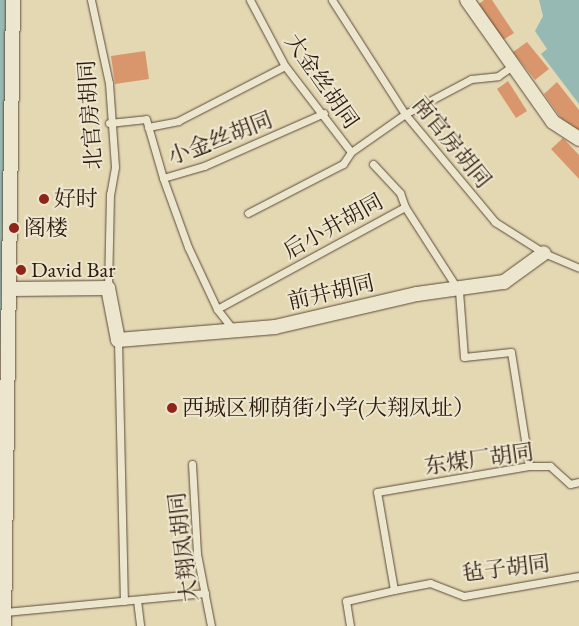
<!DOCTYPE html>
<html>
<head>
<meta charset="utf-8">
<style>
  body { margin:0 }
  #map { position:relative; width:579px; height:626px; overflow:hidden; background:#e4d8b3; font-family:"EB Garamond","Noto Serif SC",serif }
  div>[style] { position:absolute }
  .water>* { inset:0; background:#97b9b3 }
  .building>* { inset:0; background:#d9966c }
  .roads { filter:drop-shadow(0 0 1px #5c4a38) drop-shadow(0 0 1px #5c4a38) }
  .lane>* { height:7px; margin:-3.5px; padding:0 3.5px; transform-origin:3.5px; border-radius:3.5px; background:#ede6ce }
  .street>* { height:14px; margin:-7px; padding:0 7px; transform-origin:7px; border-radius:7px; background:#ede6ce }
  .dots>* { width:14px; height:14px; translate:-50% -50%; box-sizing:border-box; border:2px solid #ede6ce; border-radius:50% }
  span { translate:-50% -50%; white-space:nowrap; text-align:center; line-height:1.15; -webkit-text-stroke:4px #ede6ce; paint-order:stroke }
  .street-label { font-size:22px; color:#2e1b0f }
  .poi-label { font-size:22px; color:#2e1b0f }
  .left { translate:0 -50%; text-align:left }
</style>
</head>
<body>
<div id="map">
  <div class="water">
    <div style="clip-path:polygon(0 0,7px 0,0 367px)"></div>
    <div style="clip-path:polygon(539px 0,579px 0,579px 104px,541px 54px,547px 49px,535px 31px,543px 16px)"></div>
  </div>
  <div class="building">
    <div style="clip-path:polygon(484px 0,492px 0,514px 33px,503px 40px,479px 4px)"></div>
    <div style="clip-path:polygon(527px 42px,549px 69px,535px 80px,513px 52px)"></div>
    <div style="clip-path:polygon(145px 51px,149px 79px,115px 84px,111px 56px)"></div>
    <div style="clip-path:polygon(508px 81px,527px 111px,516px 118px,497px 89px)"></div>
    <div style="clip-path:polygon(557px 82px,579px 110px,579px 130px,561px 118px,544px 94px)"></div>
    <div style="clip-path:polygon(563px 138px,579px 155px,579px 179px,551px 149px)"></div>
  </div>
  <div class="roads">
    <div class="lane">
      <div style="left:91px;top:0;width:85px;rotate:77.8deg"></div>
      <div style="left:109px;top:83px;width:84px;rotate:85.9deg"></div>
      <div style="left:115px;top:167px;width:27px;rotate:100deg"></div>
      <div style="left:110px;top:194px;width:94px;rotate:91.2deg"></div>
      <div style="left:250px;top:0;width:75px;rotate:62.1deg"></div>
      <div style="left:285px;top:66px;width:108px;rotate:52.5deg"></div>
      <div style="left:351px;top:152px;width:66px;rotate:-35.1deg"></div>
      <div style="left:405px;top:114px;width:75px;rotate:-27.9deg"></div>
      <div style="left:471px;top:79px;width:27px;rotate:-6deg"></div>
      <div style="left:498px;top:76px;width:16px;rotate:-35deg"></div>
      <div style="left:332px;top:0;width:135px;rotate:57.4deg"></div>
      <div style="left:405px;top:114px;width:141px;rotate:50.2deg"></div>
      <div style="left:495px;top:222px;width:58px;rotate:32.3deg"></div>
      <div style="left:544px;top:253px;width:38px;rotate:23deg"></div>
      <div style="left:109px;top:123px;width:37px;rotate:-6deg"></div>
      <div style="left:146px;top:119px;width:61px;rotate:73.9deg"></div>
      <div style="left:163px;top:178px;width:43px;rotate:-16.3deg"></div>
      <div style="left:204px;top:166px;width:131px;rotate:-23.8deg"></div>
      <div style="left:148px;top:127px;width:31px;rotate:-11deg"></div>
      <div style="left:178px;top:121px;width:120px;rotate:-27.2deg"></div>
      <div style="left:373px;top:164px;width:40px;rotate:47deg"></div>
      <div style="left:400px;top:193px;width:15px;rotate:70deg"></div>
      <div style="left:163px;top:178px;width:73px;rotate:70.1deg"></div>
      <div style="left:188px;top:247px;width:68px;rotate:64.9deg"></div>
      <div style="left:217px;top:309px;width:23px;rotate:52deg"></div>
      <div style="left:248px;top:213px;width:107px;rotate:-27.3deg"></div>
      <div style="left:343px;top:164px;width:14px;rotate:-56deg"></div>
      <div style="left:217px;top:309px;width:214px;rotate:-28.5deg"></div>
      <div style="left:405px;top:207px;width:100px;rotate:57.3deg"></div>
      <div style="left:459px;top:291px;width:66px;rotate:85.7deg"></div>
      <div style="left:464px;top:357px;width:47px;rotate:-6.1deg"></div>
      <div style="left:511px;top:352px;width:115px;rotate:81deg"></div>
      <div style="left:118px;top:340px;width:261px;rotate:88.7deg"></div>
      <div style="left:192px;top:464px;width:90px;rotate:86.8deg"></div>
      <div style="left:197px;top:554px;width:73px;rotate:79deg"></div>
      <div style="left:394px;top:590px;width:99px;rotate:-99.8deg"></div>
      <div style="left:377px;top:492px;width:154px;rotate:-9.7deg"></div>
      <div style="left:529px;top:466px;width:21px"></div>
      <div style="left:550px;top:466px;width:27px;rotate:42deg"></div>
      <div style="left:570px;top:484px;width:9px;rotate:-13deg"></div>
      <div style="left:137px;top:600px;width:26px;rotate:83deg"></div>
      <div style="left:5px;top:612px;width:201px;rotate:-5.4deg"></div>
      <div style="left:350px;top:626px;width:25px;rotate:-99deg"></div>
      <div style="left:346px;top:601px;width:49px;rotate:-12.9deg"></div>
      <div style="left:394px;top:590px;width:37px;rotate:-11deg"></div>
      <div style="left:430px;top:583px;width:36px;rotate:21deg"></div>
      <div style="left:464px;top:596px;width:117px;rotate:-9.9deg"></div>
    </div>
    <div class="street">
      <div style="left:467px;top:0;width:149px;rotate:54.8deg"></div>
      <div style="left:553px;top:122px;width:31px;rotate:33deg"></div>
      <div style="left:10px;top:289px;width:98px;rotate:-0.6deg"></div>
      <div style="left:108px;top:288px;width:53px;rotate:79.1deg"></div>
      <div style="left:118px;top:340px;width:158px;rotate:-4.7deg"></div>
      <div style="left:275px;top:327px;width:146px;rotate:-13.1deg"></div>
      <div style="left:417px;top:294px;width:88px;rotate:-7.9deg"></div>
      <div style="left:504px;top:282px;width:49px;rotate:-35.9deg"></div>
      <div style="left:4px;top:626px;width:626px;rotate:-89.18deg"></div>
    </div>
  </div>
  <div class="dots">
    <div style="left:44px;top:199px;background:#8f2418"></div>
    <div style="left:14px;top:228px;background:#8f2418"></div>
    <div style="left:21px;top:270px;background:#8f2418"></div>
    <div style="left:172px;top:408px;background:#8f2418"></div>
  </div>
  <div class="street-label">
    <span style="left:322px;top:81px;rotate:55deg">大金丝胡同</span>
    <span style="left:90px;top:115px;rotate:-94deg">北官房胡同</span>
    <span style="left:220px;top:138px;rotate:-21deg">小金丝胡同</span>
    <span style="left:452px;top:142px;rotate:51deg">南官房胡同</span>
    <span style="left:333px;top:226px;rotate:-29deg">后小井胡同</span>
    <span style="left:331px;top:292px;rotate:-13deg">前井胡同</span>
    <span style="left:479px;top:459px;rotate:-8deg">东煤厂胡同</span>
    <span style="left:183px;top:547px;rotate:-97deg">大翔凤胡同</span>
    <span style="left:506px;top:568px;rotate:-7deg">毡子胡同</span>
  </div>
  <div class="poi-label">
    <span class="left" style="left:54px;top:199px">好时</span>
    <span class="left" style="left:24px;top:228px">阁楼</span>
    <span class="left" style="left:31px;top:270px">David Bar</span>
    <span class="left" style="left:182px;top:408px">西城区柳荫街小学(大翔凤址）</span>
  </div>
</div>
</body>
</html>
